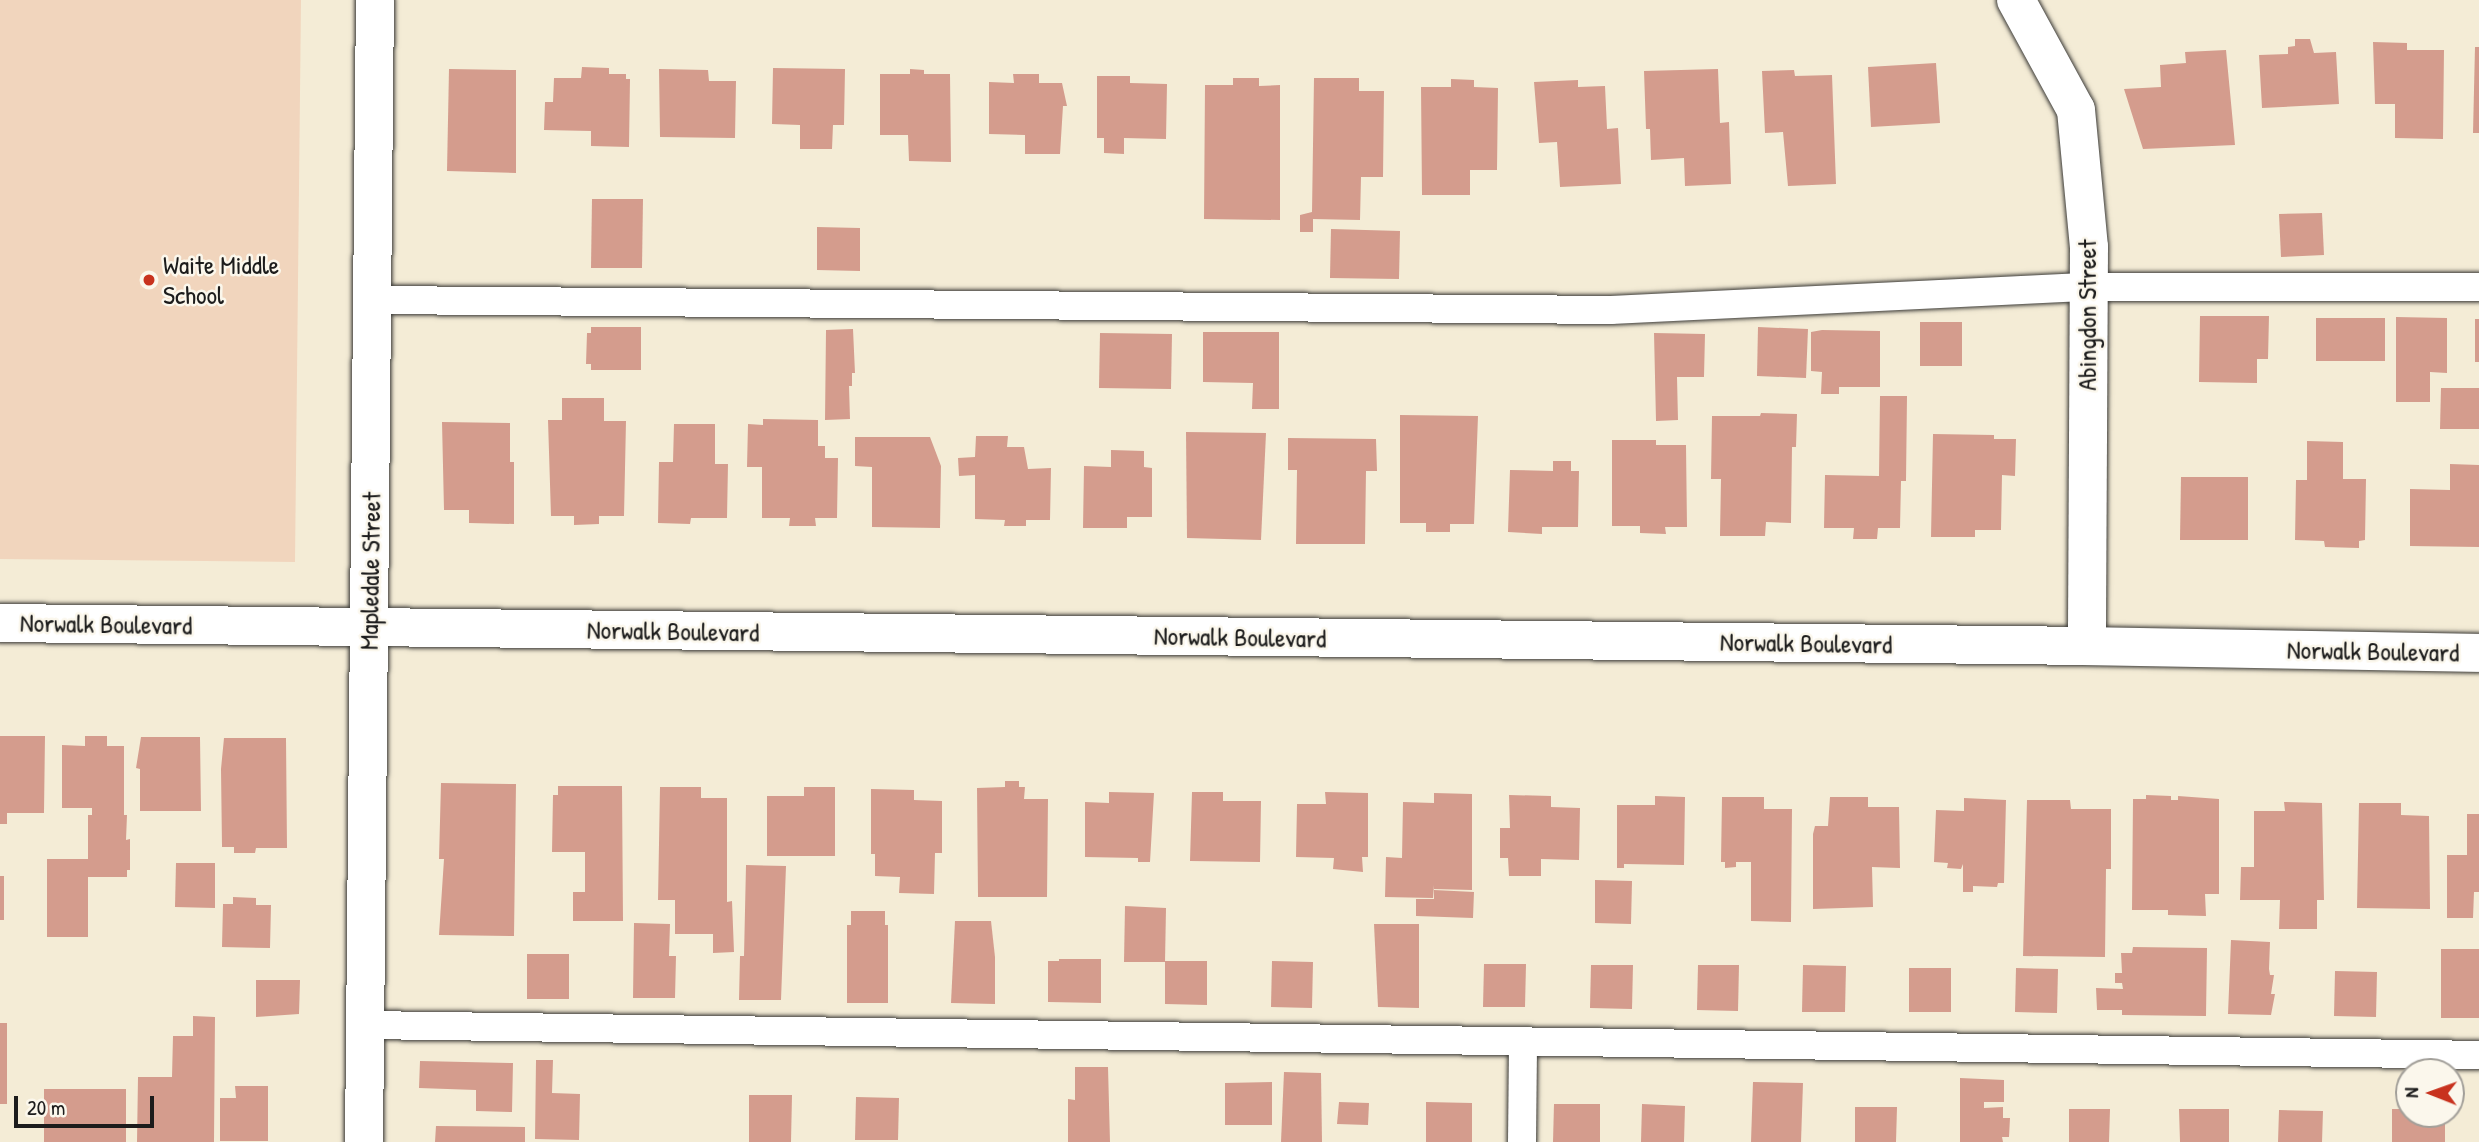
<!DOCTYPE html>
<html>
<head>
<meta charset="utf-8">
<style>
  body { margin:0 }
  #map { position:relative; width:2479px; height:1142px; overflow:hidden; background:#f4ecd6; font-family:"Patrick Hand",sans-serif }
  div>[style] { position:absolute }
  .built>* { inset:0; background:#f1d5bd }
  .building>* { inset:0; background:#d49c8d }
  .roads { filter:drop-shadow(0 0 2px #3c3b38) drop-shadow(0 0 2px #3c3b38) }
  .service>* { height:28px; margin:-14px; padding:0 14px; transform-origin:14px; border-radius:14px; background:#fff }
  .minor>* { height:38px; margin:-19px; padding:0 19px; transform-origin:19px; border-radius:19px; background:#fff }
  .tertiary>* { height:38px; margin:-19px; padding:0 19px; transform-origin:19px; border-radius:19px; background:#fff }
  .dots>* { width:19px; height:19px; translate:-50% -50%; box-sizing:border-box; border:4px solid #fbf7ec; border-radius:50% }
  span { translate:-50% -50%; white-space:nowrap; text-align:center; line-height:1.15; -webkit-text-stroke:5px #fbf7ec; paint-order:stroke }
  .poi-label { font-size:26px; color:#1c1c1c }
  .left { translate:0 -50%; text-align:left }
  .street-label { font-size:26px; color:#1c1c1c }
  .north { position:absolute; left:2395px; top:1058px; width:70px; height:70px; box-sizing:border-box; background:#fbf7ec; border:2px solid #a29f99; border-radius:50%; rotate:271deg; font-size:19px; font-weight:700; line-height:28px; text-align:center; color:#1c1c1c }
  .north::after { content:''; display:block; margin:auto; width:24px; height:32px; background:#c8321e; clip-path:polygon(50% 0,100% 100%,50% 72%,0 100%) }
  .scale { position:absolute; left:14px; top:1096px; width:140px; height:32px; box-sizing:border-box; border:4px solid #1c1c1c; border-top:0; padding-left:9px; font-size:21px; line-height:24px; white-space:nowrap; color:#1c1c1c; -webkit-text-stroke:5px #fbf7ec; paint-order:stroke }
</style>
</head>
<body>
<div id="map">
  <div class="built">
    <div style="clip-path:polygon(0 0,301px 0,295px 562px,0 559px)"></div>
  </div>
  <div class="building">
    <div style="clip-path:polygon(2295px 39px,2310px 39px,2314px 53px,2336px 52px,2339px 104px,2262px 108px,2259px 55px,2288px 54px,2288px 47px,2295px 46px)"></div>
    <div style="clip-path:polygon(2373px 42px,2407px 43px,2407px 50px,2444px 50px,2443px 139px,2395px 138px,2395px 104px,2375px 104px)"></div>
    <div style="clip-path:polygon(2475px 47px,2479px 47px,2479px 133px,2473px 133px)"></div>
    <div style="clip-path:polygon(2226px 50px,2235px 145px,2143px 149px,2124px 89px,2161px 87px,2160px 65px,2186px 63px,2185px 52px)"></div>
    <div style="clip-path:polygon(1936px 63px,1940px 123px,1871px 127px,1868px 67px)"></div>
    <div style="clip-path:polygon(582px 67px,609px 68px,609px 74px,626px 74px,626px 79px,630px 79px,629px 147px,591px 146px,591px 131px,544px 130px,545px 102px,553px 102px,554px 78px,581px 78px)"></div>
    <div style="clip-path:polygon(773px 68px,845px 69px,844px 125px,833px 125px,832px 149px,800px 149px,800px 125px,772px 124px)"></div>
    <div style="clip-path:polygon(449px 69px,516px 70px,516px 173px,447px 171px)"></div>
    <div style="clip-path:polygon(659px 69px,708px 70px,709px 81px,736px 81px,735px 138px,660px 137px)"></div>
    <div style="clip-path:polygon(910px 69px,924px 70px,924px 74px,950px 74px,951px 162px,909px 161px,908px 135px,880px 135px,880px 74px,910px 74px)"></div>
    <div style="clip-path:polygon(1718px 69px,1720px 123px,1729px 122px,1731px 184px,1685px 186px,1684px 158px,1651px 160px,1650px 129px,1646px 129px,1644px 71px)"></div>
    <div style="clip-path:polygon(1794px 70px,1795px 76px,1832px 75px,1836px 184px,1788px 186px,1783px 132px,1765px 133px,1762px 71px)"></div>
    <div style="clip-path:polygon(1013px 74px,1039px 74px,1039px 83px,1062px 83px,1067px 106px,1063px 106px,1060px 154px,1025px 154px,1025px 135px,989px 134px,989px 82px,1014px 83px)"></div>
    <div style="clip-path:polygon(1097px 76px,1130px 76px,1130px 83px,1167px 84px,1166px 139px,1124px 138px,1124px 154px,1104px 153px,1104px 138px,1097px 138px)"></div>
    <div style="clip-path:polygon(1233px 78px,1259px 78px,1259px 86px,1280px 85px,1280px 220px,1204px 219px,1205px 85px,1233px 85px)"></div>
    <div style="clip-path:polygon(1314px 78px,1359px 78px,1359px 91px,1384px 91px,1383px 177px,1361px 177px,1360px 220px,1313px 219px,1313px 232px,1300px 232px,1300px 215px,1312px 212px)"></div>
    <div style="clip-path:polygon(1451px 79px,1474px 80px,1474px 87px,1498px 88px,1497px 170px,1470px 170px,1470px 195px,1422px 195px,1421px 87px,1451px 87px)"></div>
    <div style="clip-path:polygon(1578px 80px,1578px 87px,1605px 86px,1607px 129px,1618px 128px,1621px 184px,1560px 187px,1557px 142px,1539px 143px,1534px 82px)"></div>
    <div style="clip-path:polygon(592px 199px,643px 199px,642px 268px,591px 268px)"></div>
    <div style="clip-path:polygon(2322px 213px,2324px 255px,2281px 257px,2279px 214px)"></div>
    <div style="clip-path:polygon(817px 227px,860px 228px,860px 271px,817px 270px)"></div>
    <div style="clip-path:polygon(1331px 229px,1400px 231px,1399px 279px,1330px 278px)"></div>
    <div style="clip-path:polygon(2200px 316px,2269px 316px,2268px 359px,2257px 359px,2257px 383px,2199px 382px)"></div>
    <div style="clip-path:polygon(2396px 317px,2447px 318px,2447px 373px,2430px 372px,2430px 402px,2396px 402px)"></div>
    <div style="clip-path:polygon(2316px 318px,2385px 318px,2385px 361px,2316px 361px)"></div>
    <div style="clip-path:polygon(2475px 319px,2479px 319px,2479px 362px,2475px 362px)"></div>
    <div style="clip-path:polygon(1920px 322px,1962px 322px,1962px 366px,1920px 366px)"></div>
    <div style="clip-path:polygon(591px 327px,641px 327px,641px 370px,591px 370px,591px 364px,586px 364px,587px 333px,591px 333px)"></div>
    <div style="clip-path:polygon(1758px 327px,1808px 329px,1806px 378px,1757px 376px)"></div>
    <div style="clip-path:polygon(853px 329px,855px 373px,852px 373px,852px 386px,849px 386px,850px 419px,825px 420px,826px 330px)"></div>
    <div style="clip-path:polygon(1822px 330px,1880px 331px,1880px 387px,1839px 387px,1839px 394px,1821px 394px,1822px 372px,1811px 371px,1811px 332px)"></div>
    <div style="clip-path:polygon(1203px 332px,1279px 332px,1279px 409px,1252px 409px,1253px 383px,1203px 382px)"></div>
    <div style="clip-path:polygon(1100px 333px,1172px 334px,1171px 389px,1099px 388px)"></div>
    <div style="clip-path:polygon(1654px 333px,1705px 334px,1704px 377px,1677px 377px,1678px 420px,1656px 421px)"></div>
    <div style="clip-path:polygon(2441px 388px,2479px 388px,2479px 429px,2440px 429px)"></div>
    <div style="clip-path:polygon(1880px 396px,1907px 396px,1906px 481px,1901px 481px,1900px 528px,1878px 528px,1877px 539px,1853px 539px,1854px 528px,1824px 528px,1825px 475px,1879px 476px)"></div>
    <div style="clip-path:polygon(562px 398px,604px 398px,604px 421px,626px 421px,624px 516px,599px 516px,599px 524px,574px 525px,574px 516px,551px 516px,548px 420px,562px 420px)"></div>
    <div style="clip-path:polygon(1761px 413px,1797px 414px,1796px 447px,1792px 447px,1791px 523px,1766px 522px,1765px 536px,1720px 536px,1721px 479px,1711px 479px,1712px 416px,1760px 416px)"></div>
    <div style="clip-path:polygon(1400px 415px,1478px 416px,1474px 524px,1450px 524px,1450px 532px,1426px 532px,1426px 523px,1400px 523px)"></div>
    <div style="clip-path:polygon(763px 419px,818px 420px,818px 446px,825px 446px,825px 458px,838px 458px,837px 518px,815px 518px,816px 526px,789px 526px,790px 518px,762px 518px,762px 467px,747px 467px,748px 424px,763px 425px)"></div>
    <div style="clip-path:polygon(442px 422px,510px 423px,510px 462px,514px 462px,514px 524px,469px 523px,469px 510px,444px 510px)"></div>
    <div style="clip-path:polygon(674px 424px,715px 424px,715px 464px,728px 464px,727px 518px,691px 518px,690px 524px,658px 523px,659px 462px,673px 462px)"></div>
    <div style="clip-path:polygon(1186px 432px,1266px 433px,1261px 540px,1187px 538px)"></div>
    <div style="clip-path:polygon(1933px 434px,1994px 435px,1994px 439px,2016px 439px,2015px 476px,2002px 475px,2001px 530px,1975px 530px,1975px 537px,1931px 537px)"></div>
    <div style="clip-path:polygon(976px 436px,1008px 436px,1007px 447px,1024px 447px,1028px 469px,1051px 468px,1050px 520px,1026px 520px,1026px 526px,1004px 526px,1005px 520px,975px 519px,975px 475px,959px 476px,958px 458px,975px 457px)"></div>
    <div style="clip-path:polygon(855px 437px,930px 437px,941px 466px,940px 528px,872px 527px,872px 467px,855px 466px)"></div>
    <div style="clip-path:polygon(1288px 438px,1376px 439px,1377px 471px,1366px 471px,1365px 544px,1296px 544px,1297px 470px,1288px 470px)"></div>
    <div style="clip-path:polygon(1612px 440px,1656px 440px,1656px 445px,1686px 445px,1687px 527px,1665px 527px,1666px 534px,1640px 533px,1640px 526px,1612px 526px)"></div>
    <div style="clip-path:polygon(2307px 441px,2343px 442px,2343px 479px,2366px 479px,2365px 540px,2359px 541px,2359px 548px,2325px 547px,2324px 541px,2295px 540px,2296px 480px,2307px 480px)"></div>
    <div style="clip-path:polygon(1111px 450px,1144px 451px,1144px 467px,1152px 468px,1152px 517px,1127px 517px,1127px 528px,1083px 528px,1084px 466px,1111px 467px)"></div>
    <div style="clip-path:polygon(1553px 461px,1571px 461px,1571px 471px,1579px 471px,1578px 527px,1542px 527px,1542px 534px,1508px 532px,1510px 470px,1553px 471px)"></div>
    <div style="clip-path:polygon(2450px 464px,2479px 465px,2479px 547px,2410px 546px,2410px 489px,2450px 490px)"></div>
    <div style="clip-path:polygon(2181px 477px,2248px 477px,2248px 540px,2180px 540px)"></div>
    <div style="clip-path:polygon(0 736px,45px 736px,44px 813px,7px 813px,7px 824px,0 824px)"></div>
    <div style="clip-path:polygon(85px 736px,107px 736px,107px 746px,124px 746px,124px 815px,127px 815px,126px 840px,130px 839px,130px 870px,127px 870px,127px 877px,88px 877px,88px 937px,47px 937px,47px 859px,88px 859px,88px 815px,92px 815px,92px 808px,62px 808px,62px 745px,85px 746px)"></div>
    <div style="clip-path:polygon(141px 737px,200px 737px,201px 811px,140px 811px,140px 769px,136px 768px)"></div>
    <div style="clip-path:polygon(224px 738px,286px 738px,287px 848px,256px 848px,255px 853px,234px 853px,234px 847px,222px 847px,221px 769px)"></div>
    <div style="clip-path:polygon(1005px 781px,1019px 781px,1019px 787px,1025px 787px,1024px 799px,1048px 799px,1047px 897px,978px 897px,977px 788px,1005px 787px)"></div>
    <div style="clip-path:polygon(441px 783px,516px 784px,514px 936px,439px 935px,444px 859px,439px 859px)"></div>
    <div style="clip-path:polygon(558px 786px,622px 786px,623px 921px,573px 921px,573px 892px,585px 892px,585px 852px,552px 852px,553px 795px,558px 795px)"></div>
    <div style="clip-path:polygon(660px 787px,701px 787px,701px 798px,727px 798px,727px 902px,732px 901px,734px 952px,713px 953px,713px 934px,675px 934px,675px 900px,658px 900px)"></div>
    <div style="clip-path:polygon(804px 787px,835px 787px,835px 856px,767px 856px,767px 796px,804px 796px)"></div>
    <div style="clip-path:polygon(871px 789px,914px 790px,914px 800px,942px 801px,942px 853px,935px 853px,934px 894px,899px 893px,900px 877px,875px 876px,875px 854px,871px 854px)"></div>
    <div style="clip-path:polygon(1109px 792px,1154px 793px,1150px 862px,1138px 862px,1138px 858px,1085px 857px,1085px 802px,1109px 803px)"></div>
    <div style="clip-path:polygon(1192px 792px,1223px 792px,1223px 801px,1261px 801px,1260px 862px,1190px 861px)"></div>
    <div style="clip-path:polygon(1325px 792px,1368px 793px,1368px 857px,1362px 857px,1363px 872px,1333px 869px,1334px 858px,1296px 857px,1297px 804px,1326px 804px)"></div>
    <div style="clip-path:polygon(1434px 793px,1472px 794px,1472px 890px,1434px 889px,1434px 885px,1433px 898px,1385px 897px,1386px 857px,1402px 858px,1403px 802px,1434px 803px)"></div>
    <div style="clip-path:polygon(1509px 795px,1551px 796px,1551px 807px,1580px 808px,1579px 860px,1541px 859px,1541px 876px,1509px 876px,1508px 858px,1500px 858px,1500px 828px,1510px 828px)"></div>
    <div style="clip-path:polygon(2146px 795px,2171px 796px,2171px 800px,2178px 800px,2178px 796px,2219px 799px,2219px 894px,2205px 894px,2206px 916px,2168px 915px,2168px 910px,2132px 910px,2133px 799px,2146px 799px)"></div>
    <div style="clip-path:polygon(1655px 796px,1685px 797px,1684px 865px,1624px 864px,1624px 868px,1617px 868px,1617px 805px,1655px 805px)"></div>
    <div style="clip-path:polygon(1722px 797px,1764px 797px,1764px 809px,1792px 809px,1791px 922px,1751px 921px,1751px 862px,1736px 862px,1736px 867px,1725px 868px,1725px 862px,1721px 862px)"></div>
    <div style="clip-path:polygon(1830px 797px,1868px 797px,1868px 807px,1899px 807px,1900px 868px,1872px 867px,1873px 907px,1813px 909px,1813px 834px,1815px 826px,1828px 826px)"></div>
    <div style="clip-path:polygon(1964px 798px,2006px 800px,2004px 883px,1998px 883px,1997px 887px,1973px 886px,1973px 892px,1963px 892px,1963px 864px,1961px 869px,1947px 868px,1948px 863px,1934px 862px,1936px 810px,1964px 811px)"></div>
    <div style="clip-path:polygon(2027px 800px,2070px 800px,2071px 809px,2111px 809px,2111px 869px,2106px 869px,2105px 957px,2023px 956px)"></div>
    <div style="clip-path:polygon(2284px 802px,2322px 803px,2324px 900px,2317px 900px,2317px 929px,2279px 929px,2280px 900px,2240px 900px,2241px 867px,2254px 867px,2254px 811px,2285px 811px)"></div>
    <div style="clip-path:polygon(2359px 803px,2401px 803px,2401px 815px,2429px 816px,2430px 909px,2357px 908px)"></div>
    <div style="clip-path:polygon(2467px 814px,2479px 814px,2479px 892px,2474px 892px,2473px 918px,2447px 918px,2447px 855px,2467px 855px)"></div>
    <div style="clip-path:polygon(176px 863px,215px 863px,215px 908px,175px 907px)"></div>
    <div style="clip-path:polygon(746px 865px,786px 866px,781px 1000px,739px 1000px,740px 956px,744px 956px)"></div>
    <div style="clip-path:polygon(0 876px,4px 876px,4px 920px,0 920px)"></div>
    <div style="clip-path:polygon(1595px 880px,1632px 881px,1631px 924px,1595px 923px)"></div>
    <div style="clip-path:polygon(1434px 890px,1474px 892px,1473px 918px,1416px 916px,1416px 899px,1434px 899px)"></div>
    <div style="clip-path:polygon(233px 897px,256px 898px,256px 905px,271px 905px,270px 948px,222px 947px,223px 904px,233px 904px)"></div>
    <div style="clip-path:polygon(1125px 906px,1166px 908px,1165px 962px,1124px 962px)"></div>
    <div style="clip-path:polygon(851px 911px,885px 911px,885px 925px,888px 925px,888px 1003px,847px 1003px,847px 925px,851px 925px)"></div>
    <div style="clip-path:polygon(955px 921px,991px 921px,995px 957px,995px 1004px,951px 1003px)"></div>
    <div style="clip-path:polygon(634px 923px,670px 924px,669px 956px,676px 956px,675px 998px,633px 998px)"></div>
    <div style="clip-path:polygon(1374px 924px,1419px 924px,1419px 1008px,1378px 1007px)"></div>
    <div style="clip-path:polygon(2231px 940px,2270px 942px,2269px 969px,2270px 975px,2274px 975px,2271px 994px,2275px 994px,2271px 1015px,2228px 1014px)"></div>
    <div style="clip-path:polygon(2133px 947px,2207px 948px,2206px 1016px,2122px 1015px,2122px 1010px,2097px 1010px,2096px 988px,2123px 989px,2122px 983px,2115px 983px,2115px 973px,2122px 973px,2121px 953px,2132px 953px)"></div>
    <div style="clip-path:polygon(2441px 949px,2479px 949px,2479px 1018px,2441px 1018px)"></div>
    <div style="clip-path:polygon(527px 954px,569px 954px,569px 999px,527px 999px)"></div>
    <div style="clip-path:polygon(1059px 959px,1101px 959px,1101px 1003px,1048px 1002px,1048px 961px,1059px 961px)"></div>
    <div style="clip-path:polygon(1165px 961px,1207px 961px,1207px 1005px,1165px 1004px)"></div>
    <div style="clip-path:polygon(1272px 961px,1313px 962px,1312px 1008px,1271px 1007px)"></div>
    <div style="clip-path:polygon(1484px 964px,1526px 964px,1525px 1007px,1483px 1007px)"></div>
    <div style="clip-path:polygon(1591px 965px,1633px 965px,1632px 1009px,1590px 1008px)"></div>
    <div style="clip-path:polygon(1698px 965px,1739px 965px,1738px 1011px,1697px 1010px)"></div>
    <div style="clip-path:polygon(1803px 965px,1846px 966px,1845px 1012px,1802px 1012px)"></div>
    <div style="clip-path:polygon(1909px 968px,1951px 968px,1951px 1012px,1909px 1012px)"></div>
    <div style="clip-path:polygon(2016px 968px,2058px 969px,2057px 1013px,2015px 1012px)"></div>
    <div style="clip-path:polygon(2335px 971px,2377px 972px,2376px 1017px,2334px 1016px)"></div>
    <div style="clip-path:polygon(256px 980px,300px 980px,299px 1014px,256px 1017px)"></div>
    <div style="clip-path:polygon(193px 1016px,215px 1017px,214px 1142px,137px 1142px,138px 1077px,172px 1077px,173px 1036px,193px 1036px)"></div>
    <div style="clip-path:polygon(0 1023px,7px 1023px,7px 1104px,0 1104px)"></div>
    <div style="clip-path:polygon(536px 1060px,553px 1060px,552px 1093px,580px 1094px,579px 1140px,535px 1139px)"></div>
    <div style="clip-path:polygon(420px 1061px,513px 1063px,512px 1112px,476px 1111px,476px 1090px,419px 1088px)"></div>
    <div style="clip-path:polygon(1075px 1067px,1108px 1067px,1110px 1142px,1068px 1142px,1068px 1099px,1075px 1100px)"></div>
    <div style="clip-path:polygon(1284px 1072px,1321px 1073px,1322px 1142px,1281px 1142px)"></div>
    <div style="clip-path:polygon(1960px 1078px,2004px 1080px,2004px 1102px,1984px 1102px,1984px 1108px,2003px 1107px,2003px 1118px,2010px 1118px,2009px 1137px,2002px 1137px,2003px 1142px,1960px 1142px)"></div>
    <div style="clip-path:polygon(1272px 1082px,1272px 1125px,1225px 1125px,1225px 1083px)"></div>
    <div style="clip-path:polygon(1753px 1082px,1803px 1083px,1801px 1142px,1751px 1142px)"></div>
    <div style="clip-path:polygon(235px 1086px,268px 1086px,268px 1141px,220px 1141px,220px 1098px,236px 1098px)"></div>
    <div style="clip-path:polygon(44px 1089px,126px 1089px,126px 1142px,44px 1142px)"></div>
    <div style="clip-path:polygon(749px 1095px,792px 1095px,791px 1142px,749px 1142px)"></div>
    <div style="clip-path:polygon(856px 1097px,899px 1098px,898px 1140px,855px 1140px)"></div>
    <div style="clip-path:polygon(1339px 1102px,1369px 1103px,1368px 1125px,1337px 1124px)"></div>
    <div style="clip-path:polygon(1426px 1102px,1472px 1103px,1472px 1142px,1426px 1142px)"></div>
    <div style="clip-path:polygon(1554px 1104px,1600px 1104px,1600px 1142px,1553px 1142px)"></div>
    <div style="clip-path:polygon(1642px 1104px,1685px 1106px,1684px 1142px,1641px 1142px)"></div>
    <div style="clip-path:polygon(1855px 1107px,1897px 1107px,1896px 1142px,1855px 1142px)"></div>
    <div style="clip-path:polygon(2069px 1109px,2110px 1109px,2109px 1142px,2069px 1142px)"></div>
    <div style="clip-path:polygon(2179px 1109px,2229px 1109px,2229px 1142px,2180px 1142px)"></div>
    <div style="clip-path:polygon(2392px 1109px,2409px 1109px,2409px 1114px,2445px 1114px,2445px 1142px,2392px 1142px)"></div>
    <div style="clip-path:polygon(2279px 1110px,2323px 1111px,2322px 1142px,2278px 1142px)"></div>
    <div style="clip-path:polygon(436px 1126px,525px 1127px,525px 1142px,435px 1142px)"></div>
  </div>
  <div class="roads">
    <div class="service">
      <div style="left:373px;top:300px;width:1238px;rotate:0.46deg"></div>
      <div style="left:1611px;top:310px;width:478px;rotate:-2.8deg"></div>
      <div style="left:2088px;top:287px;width:391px"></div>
      <div style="left:365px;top:1025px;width:2114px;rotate:0.81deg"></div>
      <div style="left:1522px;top:1142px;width:100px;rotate:-89.4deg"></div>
    </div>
    <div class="minor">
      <div style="left:2016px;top:0;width:125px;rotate:61.4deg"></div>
      <div style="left:2076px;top:110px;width:138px;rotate:84.6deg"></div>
      <div style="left:2089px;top:247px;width:399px;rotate:90.3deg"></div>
    </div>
    <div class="tertiary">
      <div style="left:0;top:623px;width:2087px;rotate:0.63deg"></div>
      <div style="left:2087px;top:646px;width:392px;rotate:1deg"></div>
      <div style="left:364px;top:1142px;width:1142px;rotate:-89.45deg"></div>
    </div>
  </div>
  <div class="dots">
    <div style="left:149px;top:280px;background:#c8321e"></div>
  </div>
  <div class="poi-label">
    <span class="left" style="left:163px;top:280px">Waite Middle<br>School</span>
  </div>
  <div class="street-label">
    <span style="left:2087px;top:315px;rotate:-90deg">Abingdon Street</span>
    <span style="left:370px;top:571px;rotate:-89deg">Mapledale Street</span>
    <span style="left:106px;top:624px;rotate:1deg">Norwalk Boulevard</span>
    <span style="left:673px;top:631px;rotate:1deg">Norwalk Boulevard</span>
    <span style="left:1240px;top:637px;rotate:1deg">Norwalk Boulevard</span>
    <span style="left:1806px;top:643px;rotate:1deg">Norwalk Boulevard</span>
    <span style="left:2373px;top:651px;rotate:1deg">Norwalk Boulevard</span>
  </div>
  <div class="north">N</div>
  <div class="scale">20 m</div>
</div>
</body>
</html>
